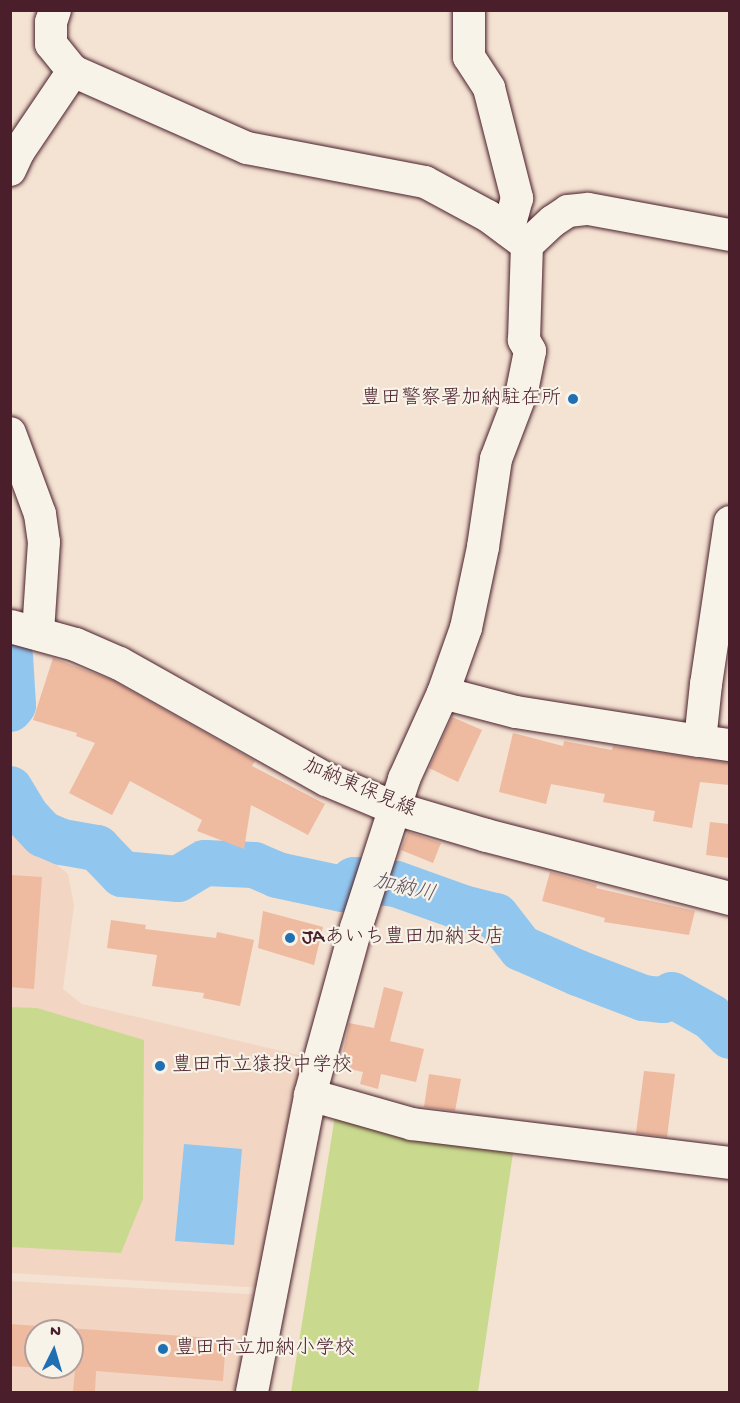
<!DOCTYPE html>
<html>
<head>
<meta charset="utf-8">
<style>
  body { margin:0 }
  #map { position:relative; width:740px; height:1403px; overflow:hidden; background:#f4e2d2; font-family:"Gochi Hand","Klee One",sans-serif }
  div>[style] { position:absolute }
  .built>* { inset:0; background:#f2d6c3 }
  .green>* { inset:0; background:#c9da8e }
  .water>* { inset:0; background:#91c7ef }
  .river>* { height:46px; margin:-23px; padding:0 23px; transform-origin:23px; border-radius:23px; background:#91c7ef }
  .building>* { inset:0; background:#eebaa0 }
  .roads { filter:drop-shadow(0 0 2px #4a1f2b) drop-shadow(0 0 2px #4a1f2b) }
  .minor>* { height:32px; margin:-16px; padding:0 16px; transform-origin:16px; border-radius:16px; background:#f7f3e8 }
  .major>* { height:33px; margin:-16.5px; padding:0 16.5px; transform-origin:16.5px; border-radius:16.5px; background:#f7f3e8 }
  .dots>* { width:16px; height:16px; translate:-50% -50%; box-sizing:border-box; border:3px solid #f7f3e8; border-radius:50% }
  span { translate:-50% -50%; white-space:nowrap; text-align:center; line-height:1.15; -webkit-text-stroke:4.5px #f7f3e8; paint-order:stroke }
  .poi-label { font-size:20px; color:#4a1f2b }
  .right { translate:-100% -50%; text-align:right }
  .left { translate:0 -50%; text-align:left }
  .street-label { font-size:20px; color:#4a1f2b }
  .water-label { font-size:21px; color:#5f5166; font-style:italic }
  .frame { position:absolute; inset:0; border:12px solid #4a1f2b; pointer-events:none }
  .north { position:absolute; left:24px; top:1319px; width:60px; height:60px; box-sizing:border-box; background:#f7f3e8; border:2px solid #b29e9c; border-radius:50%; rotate:5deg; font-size:16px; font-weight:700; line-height:24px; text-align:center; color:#4a1f2b }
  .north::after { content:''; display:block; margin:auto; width:21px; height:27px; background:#1f6fb2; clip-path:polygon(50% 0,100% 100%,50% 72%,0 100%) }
</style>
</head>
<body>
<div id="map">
  <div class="built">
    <div style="clip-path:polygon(10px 826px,68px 874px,74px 906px,63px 989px,82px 1004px,307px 1057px,264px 1288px,11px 1273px)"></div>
    <div style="clip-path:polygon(evenodd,10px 1281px,265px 1295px,244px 1392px,11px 1392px,10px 1281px,36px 1331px,72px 1331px,72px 1367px,36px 1367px,36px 1331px)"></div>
  </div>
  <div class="green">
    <div style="clip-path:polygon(11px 1007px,37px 1008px,144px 1040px,143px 1199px,121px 1253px,11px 1247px)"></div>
    <div style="clip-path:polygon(335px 1116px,514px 1146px,478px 1392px,291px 1392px)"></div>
  </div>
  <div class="water">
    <div style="clip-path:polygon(184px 1144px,242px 1149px,234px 1245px,175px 1241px)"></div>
  </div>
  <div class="river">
    <div style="left:10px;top:656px;width:49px;rotate:86.5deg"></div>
    <div style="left:13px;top:705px;width:5px;rotate:127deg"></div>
    <div style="left:10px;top:789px;width:31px;rotate:59deg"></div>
    <div style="left:26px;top:816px;width:25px;rotate:47deg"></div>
    <div style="left:43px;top:834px;width:21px;rotate:23deg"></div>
    <div style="left:62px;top:842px;width:36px;rotate:10deg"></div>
    <div style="left:97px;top:848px;width:36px;rotate:46deg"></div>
    <div style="left:122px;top:874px;width:56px;rotate:5.1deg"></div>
    <div style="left:178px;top:879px;width:31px;rotate:-31deg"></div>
    <div style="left:205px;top:863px;width:49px;rotate:2.3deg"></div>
    <div style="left:254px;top:865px;width:25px;rotate:23deg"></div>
    <div style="left:277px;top:875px;width:67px;rotate:12deg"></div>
    <div style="left:343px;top:889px;width:14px;rotate:-39deg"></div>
    <div style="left:354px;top:880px;width:42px;rotate:5.4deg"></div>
    <div style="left:396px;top:884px;width:71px;rotate:19.7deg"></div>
    <div style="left:463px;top:908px;width:34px;rotate:14deg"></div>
    <div style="left:496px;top:916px;width:41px;rotate:52deg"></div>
    <div style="left:521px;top:948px;width:62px;rotate:23.7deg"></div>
    <div style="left:578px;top:973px;width:70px;rotate:21deg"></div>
    <div style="left:643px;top:998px;width:20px;rotate:6deg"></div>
    <div style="left:663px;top:1000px;width:10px;rotate:-29deg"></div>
    <div style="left:672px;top:995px;width:45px;rotate:29.4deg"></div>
    <div style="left:711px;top:1017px;width:27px;rotate:45deg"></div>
  </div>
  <div class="building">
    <div style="clip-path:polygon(53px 658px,112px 680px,255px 761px,252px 766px,325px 804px,308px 835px,251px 805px,244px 849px,197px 831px,202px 820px,130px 781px,112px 815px,69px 793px,95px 743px,76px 736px,77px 733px,33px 720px)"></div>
    <div style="clip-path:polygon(452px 717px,482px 730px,458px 782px,429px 768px)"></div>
    <div style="clip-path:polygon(513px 733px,563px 746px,564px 741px,612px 750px,613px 746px,729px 763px,729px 785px,700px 782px,692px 828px,653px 821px,655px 811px,603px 802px,605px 794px,551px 784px,546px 804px,499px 792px)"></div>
    <div style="clip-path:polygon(710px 822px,729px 824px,729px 858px,706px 855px)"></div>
    <div style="clip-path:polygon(408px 832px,441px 843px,433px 863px,401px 850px)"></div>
    <div style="clip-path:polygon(550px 872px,597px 885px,596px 888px,695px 911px,689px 935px,604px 922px,605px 918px,542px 901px)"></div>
    <div style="clip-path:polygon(10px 875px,42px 877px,34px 989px,10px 987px)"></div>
    <div style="clip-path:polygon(263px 911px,323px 927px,314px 965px,258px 948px)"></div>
    <div style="clip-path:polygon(111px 920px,146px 925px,145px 929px,216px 938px,217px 932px,254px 940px,240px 1006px,203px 998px,204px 993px,152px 986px,157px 955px,107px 948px)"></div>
    <div style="clip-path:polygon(384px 987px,403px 992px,390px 1041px,424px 1049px,416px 1082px,381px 1074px,378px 1089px,360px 1084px,363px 1072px,340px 1067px,349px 1023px,374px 1028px)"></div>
    <div style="clip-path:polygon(644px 1071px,675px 1074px,667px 1137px,636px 1133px)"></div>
    <div style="clip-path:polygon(429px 1074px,461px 1079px,455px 1111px,424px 1107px)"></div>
    <div style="clip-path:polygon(evenodd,10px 1324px,226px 1339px,223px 1381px,96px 1371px,95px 1392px,73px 1392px,75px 1370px,10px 1366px,10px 1324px,36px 1331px,72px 1331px,72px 1367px,36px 1367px,36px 1331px)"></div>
  </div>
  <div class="roads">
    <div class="minor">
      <div style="left:55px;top:10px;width:13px;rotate:108deg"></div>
      <div style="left:51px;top:22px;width:22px;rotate:90deg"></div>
      <div style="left:51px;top:44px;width:35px;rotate:51deg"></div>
      <div style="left:73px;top:71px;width:190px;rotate:23.9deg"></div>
      <div style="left:247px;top:148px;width:181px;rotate:10.8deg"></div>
      <div style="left:425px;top:182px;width:72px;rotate:28.4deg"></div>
      <div style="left:488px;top:216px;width:49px;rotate:36.6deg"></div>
      <div style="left:469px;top:10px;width:47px;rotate:90deg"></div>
      <div style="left:469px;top:57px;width:37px;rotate:57deg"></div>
      <div style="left:489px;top:88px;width:114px;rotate:75.7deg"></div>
      <div style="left:517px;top:198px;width:34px;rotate:105deg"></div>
      <div style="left:10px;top:170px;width:21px;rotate:-65deg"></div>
      <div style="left:19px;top:151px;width:97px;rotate:-56deg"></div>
      <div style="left:10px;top:433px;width:86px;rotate:69.7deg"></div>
      <div style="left:40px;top:514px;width:28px;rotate:82deg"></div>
      <div style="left:44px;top:542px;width:90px;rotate:93.8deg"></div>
      <div style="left:730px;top:522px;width:164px;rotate:98.4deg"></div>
      <div style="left:706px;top:684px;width:57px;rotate:96deg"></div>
      <div style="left:700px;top:741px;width:30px;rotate:8deg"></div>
      <div style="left:443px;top:693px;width:75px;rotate:14.6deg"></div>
      <div style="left:516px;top:712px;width:186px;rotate:9deg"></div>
      <div style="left:310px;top:1095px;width:106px;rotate:15.9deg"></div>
      <div style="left:412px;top:1124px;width:320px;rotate:7deg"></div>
      <div style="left:252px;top:1392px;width:303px;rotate:-78.9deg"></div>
      <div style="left:310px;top:1095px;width:173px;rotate:-74.6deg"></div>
      <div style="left:356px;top:928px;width:157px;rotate:-72.1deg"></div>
      <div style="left:404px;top:779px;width:94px;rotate:-65.6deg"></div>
      <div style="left:443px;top:693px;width:69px;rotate:-70.5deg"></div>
      <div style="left:466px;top:628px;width:83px;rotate:-78.1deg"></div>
      <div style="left:483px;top:547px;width:89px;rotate:-81.6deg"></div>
      <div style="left:496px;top:459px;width:73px;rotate:-69.1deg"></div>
      <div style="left:522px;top:391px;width:41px;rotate:-78.7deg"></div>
      <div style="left:530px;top:351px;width:13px;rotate:-119deg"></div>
      <div style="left:524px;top:340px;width:95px;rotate:-88.2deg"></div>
      <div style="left:527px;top:245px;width:35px;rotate:-43deg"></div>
      <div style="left:553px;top:221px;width:18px;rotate:-34deg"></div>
      <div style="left:568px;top:211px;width:20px;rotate:-6deg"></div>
      <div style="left:588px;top:209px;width:144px;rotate:10.4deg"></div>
    </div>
    <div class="major">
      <div style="left:10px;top:626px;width:67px;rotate:15.5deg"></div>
      <div style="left:75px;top:644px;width:48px;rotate:23.4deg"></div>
      <div style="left:119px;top:663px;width:237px;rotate:29.3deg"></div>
      <div style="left:326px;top:779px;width:75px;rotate:22.8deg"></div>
      <div style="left:395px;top:808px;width:95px;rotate:16.5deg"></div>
      <div style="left:486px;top:835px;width:252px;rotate:14.5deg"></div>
    </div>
  </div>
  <div class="dots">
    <div style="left:573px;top:399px;background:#1f6fb2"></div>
    <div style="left:290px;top:938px;background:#1f6fb2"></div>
    <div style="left:160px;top:1066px;background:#1f6fb2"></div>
    <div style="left:163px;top:1349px;background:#1f6fb2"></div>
  </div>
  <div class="poi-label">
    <span class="right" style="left:561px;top:399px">豊田警察署加納駐在所</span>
    <span class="left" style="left:302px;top:938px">JAあいち豊田加納支店</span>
    <span class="left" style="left:172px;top:1066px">豊田市立猿投中学校</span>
    <span class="left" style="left:175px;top:1349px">豊田市立加納小学校</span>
  </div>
  <div class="street-label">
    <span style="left:359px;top:789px;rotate:23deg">加納東保見線</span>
  </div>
  <div class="water-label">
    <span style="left:404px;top:890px;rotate:13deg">加納川</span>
  </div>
  <div class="frame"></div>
  <div class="north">N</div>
</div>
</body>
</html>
